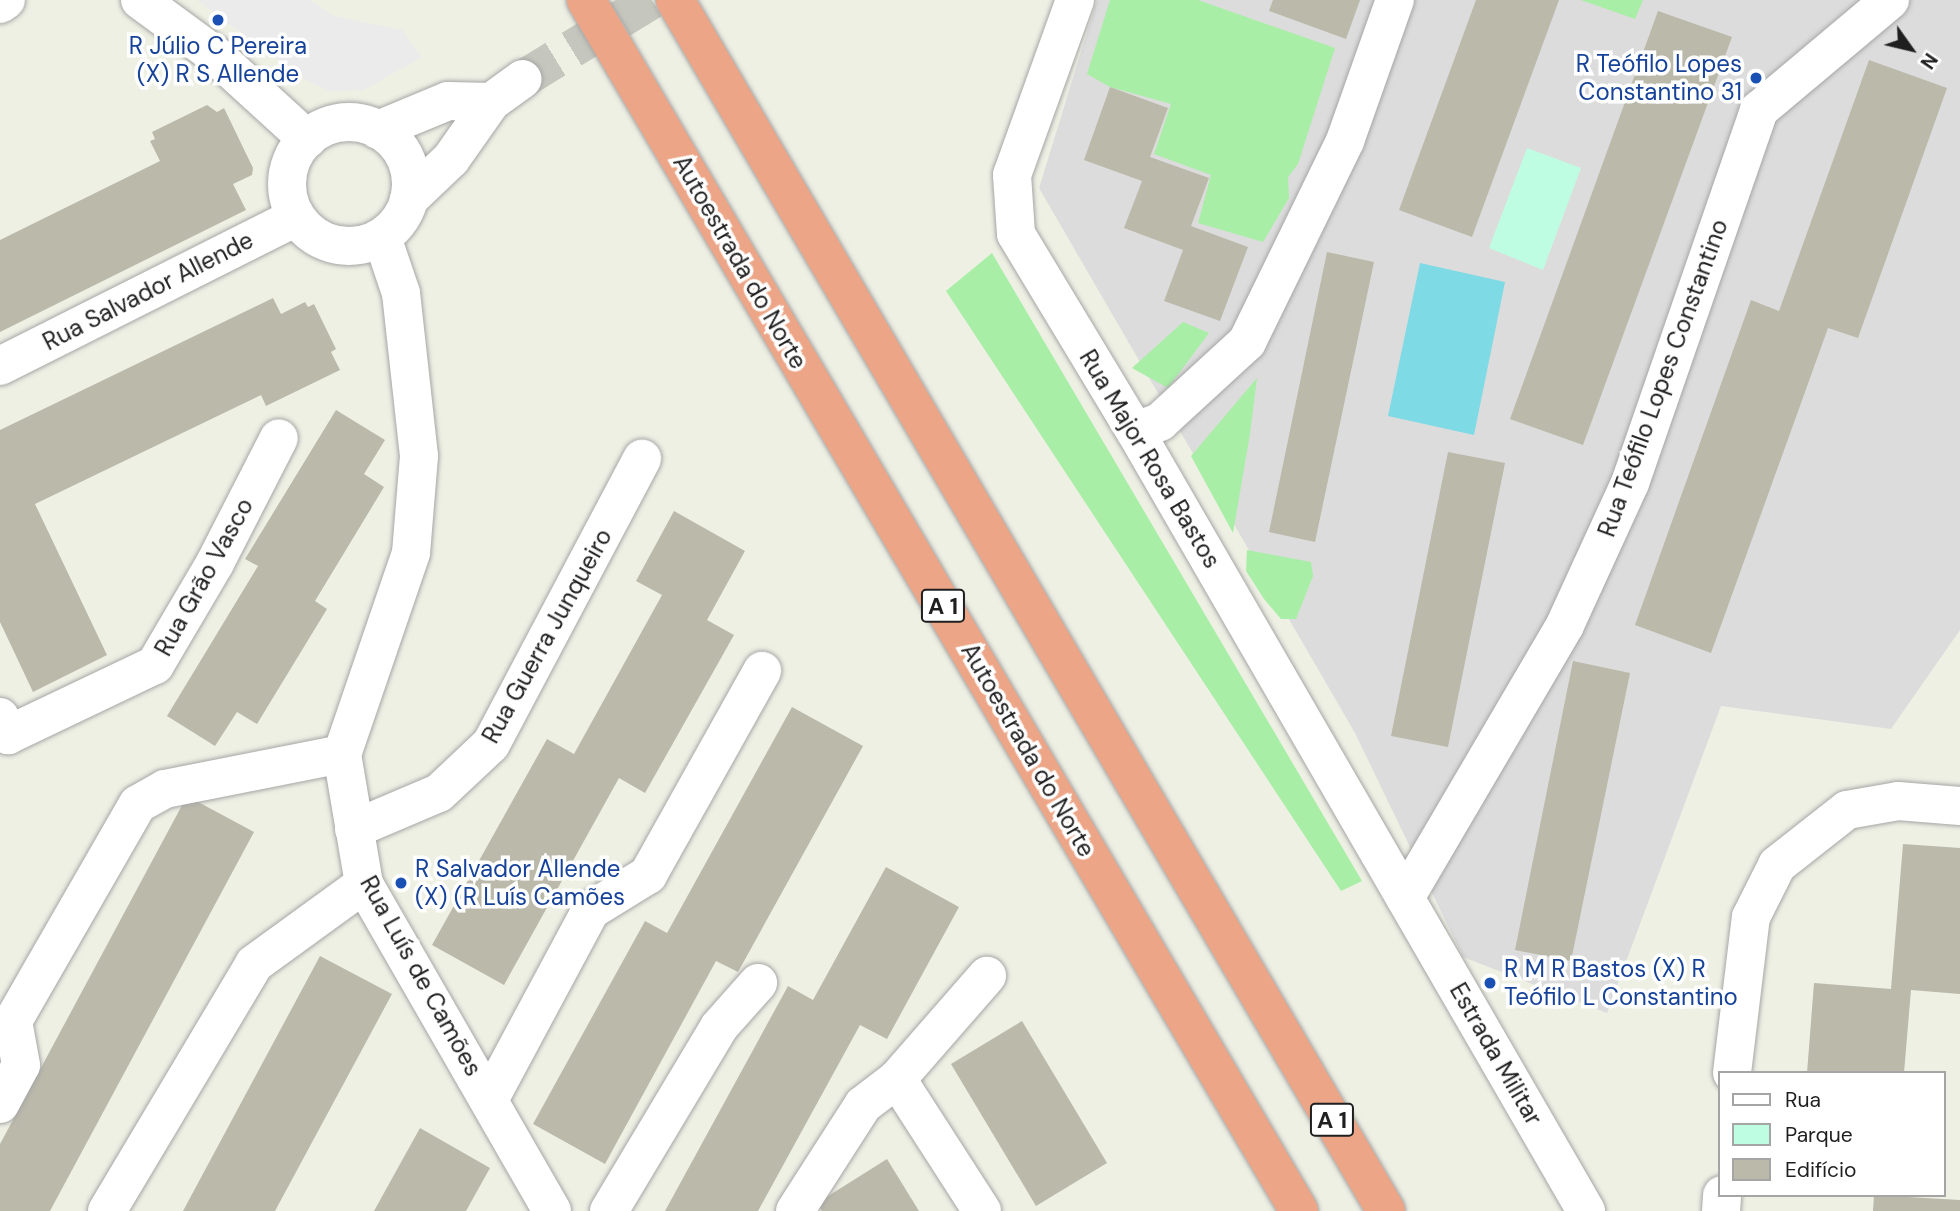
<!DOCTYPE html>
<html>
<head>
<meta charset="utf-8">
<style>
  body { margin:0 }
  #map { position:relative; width:1960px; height:1211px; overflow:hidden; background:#eff0e4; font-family:"DM Sans",sans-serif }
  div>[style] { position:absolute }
  .residential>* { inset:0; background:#dddcdc }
  .grass>* { inset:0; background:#a8eea7 }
  .park>* { inset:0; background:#bffde2 }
  .pitch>* { inset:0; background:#7edae4 }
  .parking>* { inset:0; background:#ebebeb }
  .building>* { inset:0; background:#bab9aa }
  .minor-tunnel>* { height:38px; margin-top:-19px; transform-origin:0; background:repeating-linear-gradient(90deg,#c5c6bd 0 38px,transparent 0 57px) }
  .roads { filter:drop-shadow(0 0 2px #a6a6a6) drop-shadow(0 0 2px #a6a6a6) }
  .minor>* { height:38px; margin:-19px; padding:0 19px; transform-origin:19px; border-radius:19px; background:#fff }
  .minor>.ring { margin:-19px; padding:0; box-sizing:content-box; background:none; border:38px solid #fff; border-radius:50% }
  .highway>* { height:38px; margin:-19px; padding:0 19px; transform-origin:19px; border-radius:19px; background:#eca687 }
  .dots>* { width:19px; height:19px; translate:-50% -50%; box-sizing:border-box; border:4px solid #fff; border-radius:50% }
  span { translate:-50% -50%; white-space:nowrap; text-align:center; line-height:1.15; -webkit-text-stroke:7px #fff; paint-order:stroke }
  .shield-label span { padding:2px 5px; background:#fff; border:2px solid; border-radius:5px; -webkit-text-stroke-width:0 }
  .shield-label { font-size:23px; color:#1f1f1f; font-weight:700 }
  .transit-label { font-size:24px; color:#164399 }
  .right { translate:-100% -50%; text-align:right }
  .left { translate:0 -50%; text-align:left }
  .street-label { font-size:24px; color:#1f1f1f }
  .legend { position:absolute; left:1718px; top:1071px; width:228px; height:126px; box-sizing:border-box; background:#fff; border:2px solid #a5a5a5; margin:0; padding:9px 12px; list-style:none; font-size:21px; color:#1f1f1f }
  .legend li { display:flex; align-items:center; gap:14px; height:35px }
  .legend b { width:35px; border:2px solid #a5a5a5 }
  .north { position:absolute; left:1876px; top:14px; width:70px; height:70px; -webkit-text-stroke:5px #fff; paint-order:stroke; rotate:124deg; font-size:19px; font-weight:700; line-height:28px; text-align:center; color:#1f1f1f }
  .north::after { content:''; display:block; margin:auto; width:24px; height:32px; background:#1f1f1f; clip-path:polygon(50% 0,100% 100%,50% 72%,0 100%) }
</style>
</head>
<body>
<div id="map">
  <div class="residential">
    <div style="clip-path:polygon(1097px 0,1960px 0,1960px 630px,1891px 729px,1721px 706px,1607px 1013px,1463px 957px,1355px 733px,1039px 188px)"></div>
  </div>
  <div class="grass">
    <div style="clip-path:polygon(1110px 0,1198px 0,1335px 48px,1298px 164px,1288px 177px,1289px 198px,1263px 242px,1198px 223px,1211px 175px,1154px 154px,1171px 104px,1110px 87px,1087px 74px)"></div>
    <div style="clip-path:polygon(1581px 0,1643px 0,1635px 19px)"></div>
    <div style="clip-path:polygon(992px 253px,1362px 881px,1341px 891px,946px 291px)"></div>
    <div style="clip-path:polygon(1183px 322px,1209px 333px,1168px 388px,1132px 368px)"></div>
    <div style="clip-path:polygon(1257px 378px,1250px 434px,1233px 533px,1191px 456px)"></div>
    <div style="clip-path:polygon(1247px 550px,1311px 562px,1313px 576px,1296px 619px,1281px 619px,1264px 599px,1246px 571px)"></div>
  </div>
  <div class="park">
    <div style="clip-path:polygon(1527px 148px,1581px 168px,1543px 270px,1489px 248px)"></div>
  </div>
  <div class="pitch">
    <div style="clip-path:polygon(1420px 263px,1505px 282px,1474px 435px,1388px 416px)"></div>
  </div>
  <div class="parking">
    <div style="clip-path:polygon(197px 0,310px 0,334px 16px,402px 30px,422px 57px,364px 90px,330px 91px,305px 80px)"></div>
  </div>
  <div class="building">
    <div style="clip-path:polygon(1273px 0,1360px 0,1346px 39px,1269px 11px)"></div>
    <div style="clip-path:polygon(1476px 0,1559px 0,1472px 237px,1399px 210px)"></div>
    <div style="clip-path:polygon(1658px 11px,1732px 37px,1583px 445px,1510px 419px)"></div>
    <div style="clip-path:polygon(1869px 60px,1947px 88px,1858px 338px,1828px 328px,1711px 653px,1635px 625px,1751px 300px,1779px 311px)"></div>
    <div style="clip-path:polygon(1110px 87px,1168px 108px,1150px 157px,1209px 178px,1191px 226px,1248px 247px,1220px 321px,1164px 301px,1183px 250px,1124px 228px,1142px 181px,1084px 160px)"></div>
    <div style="clip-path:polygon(207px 105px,217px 112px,224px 108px,253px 168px,252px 175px,233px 184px,246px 210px,0 332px,0 240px,160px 161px,150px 141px,155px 139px,152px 132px)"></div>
    <div style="clip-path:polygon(1327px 252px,1374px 262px,1315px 542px,1269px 532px)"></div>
    <div style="clip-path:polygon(273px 298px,281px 314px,305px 302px,308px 307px,314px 304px,336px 349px,331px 352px,340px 370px,266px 406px,261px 395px,35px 504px,107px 655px,33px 692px,0 622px,0 430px)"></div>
    <div style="clip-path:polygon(336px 410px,385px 440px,364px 474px,384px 487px,315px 601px,327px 609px,257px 724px,237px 712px,215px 746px,167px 716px,258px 566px,245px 559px)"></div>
    <div style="clip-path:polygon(1448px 452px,1505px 463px,1448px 747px,1391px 736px)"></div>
    <div style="clip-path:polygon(674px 511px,745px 551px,707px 620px,734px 635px,645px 793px,619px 778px,504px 985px,432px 945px,547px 739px,574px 754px,662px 595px,636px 581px)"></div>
    <div style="clip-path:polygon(1573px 661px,1630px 673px,1571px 961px,1515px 950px)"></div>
    <div style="clip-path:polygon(792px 707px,863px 746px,738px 972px,716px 961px,605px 1164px,533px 1124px,645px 921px,667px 933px)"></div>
    <div style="clip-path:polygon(187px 796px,254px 832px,50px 1211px,0 1211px,0 1144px)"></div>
    <div style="clip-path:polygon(1903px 844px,1960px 848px,1960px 994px,1911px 990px,1904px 1073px,1807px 1073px,1814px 983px,1891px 989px)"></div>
    <div style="clip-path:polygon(886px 867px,959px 907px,887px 1039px,860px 1025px,758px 1211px,665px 1211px,788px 986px,813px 1000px)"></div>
    <div style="clip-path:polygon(320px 956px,392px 994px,275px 1211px,183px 1211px)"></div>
    <div style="clip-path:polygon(1022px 1021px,1107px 1163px,1036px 1206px,951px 1064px)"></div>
    <div style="clip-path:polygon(420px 1128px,490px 1168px,466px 1211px,374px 1211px)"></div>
    <div style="clip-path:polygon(887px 1159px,919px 1211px,822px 1211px,817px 1203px)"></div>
    <div style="clip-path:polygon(1874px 1195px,1960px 1200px,1960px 1211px,1873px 1211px)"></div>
  </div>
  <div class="minor-tunnel">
    <div style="left:523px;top:79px;width:151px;rotate:-31.5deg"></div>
  </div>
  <div class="roads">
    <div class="minor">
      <div style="left:140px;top:0;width:93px;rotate:36.3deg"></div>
      <div style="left:215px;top:55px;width:125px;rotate:42.4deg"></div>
      <div style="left:1075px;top:0;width:186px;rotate:109.8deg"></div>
      <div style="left:1012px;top:175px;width:59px;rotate:86.1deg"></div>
      <div style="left:1016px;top:234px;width:230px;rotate:58.9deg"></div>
      <div style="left:1135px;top:431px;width:901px;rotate:59.96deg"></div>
      <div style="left:0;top:4px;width:7px;rotate:-34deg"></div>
      <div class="ring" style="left:287px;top:122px;width:86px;height:86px"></div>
      <div style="left:378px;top:130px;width:76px;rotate:-22.5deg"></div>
      <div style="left:448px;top:101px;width:43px;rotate:1.3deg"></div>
      <div style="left:409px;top:199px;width:58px;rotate:-43.6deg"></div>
      <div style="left:451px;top:159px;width:70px;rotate:-54.9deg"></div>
      <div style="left:491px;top:102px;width:39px;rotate:-36deg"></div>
      <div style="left:382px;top:237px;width:59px;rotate:71.3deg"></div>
      <div style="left:401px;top:293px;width:164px;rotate:83.7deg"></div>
      <div style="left:419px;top:456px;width:97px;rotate:94.7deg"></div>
      <div style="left:411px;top:553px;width:213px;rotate:108.9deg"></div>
      <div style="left:342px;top:754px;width:132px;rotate:80.4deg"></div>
      <div style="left:364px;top:884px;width:377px;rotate:60.1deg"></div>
      <div style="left:0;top:366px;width:331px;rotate:-26.7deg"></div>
      <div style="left:1135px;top:431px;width:27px;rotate:-20deg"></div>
      <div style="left:1160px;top:422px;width:118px;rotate:-42.6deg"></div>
      <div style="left:1247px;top:342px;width:224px;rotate:-64deg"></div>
      <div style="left:1345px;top:141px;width:150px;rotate:-70.5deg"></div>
      <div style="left:0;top:717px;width:20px;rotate:66deg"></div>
      <div style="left:8px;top:735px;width:163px;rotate:-25.5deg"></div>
      <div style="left:155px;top:665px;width:118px;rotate:-59.5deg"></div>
      <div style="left:215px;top:563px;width:140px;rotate:-62.9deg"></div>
      <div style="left:354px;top:829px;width:92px;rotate:-23deg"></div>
      <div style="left:439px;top:793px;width:71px;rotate:-43.3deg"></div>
      <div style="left:491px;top:744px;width:323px;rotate:-62.1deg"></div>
      <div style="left:1405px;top:898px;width:316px;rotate:-59.6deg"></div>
      <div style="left:1565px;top:625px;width:156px;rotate:-65.4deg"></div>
      <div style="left:1630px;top:483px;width:395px;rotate:-70.9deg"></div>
      <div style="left:1759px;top:110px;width:171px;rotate:-40deg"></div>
      <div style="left:1732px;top:1073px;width:157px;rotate:-83.1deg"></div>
      <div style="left:1751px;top:917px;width:58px;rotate:-63.4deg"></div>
      <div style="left:1777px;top:865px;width:89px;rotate:-38.2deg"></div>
      <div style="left:1847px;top:810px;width:52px;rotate:-10deg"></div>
      <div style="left:1898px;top:801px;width:62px;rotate:4.6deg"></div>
      <div style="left:897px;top:1079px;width:157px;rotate:57.2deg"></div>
      <div style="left:489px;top:1100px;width:216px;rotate:-61.8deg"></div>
      <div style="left:591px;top:910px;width:67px;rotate:-31.6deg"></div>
      <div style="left:648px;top:875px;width:234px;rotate:-60.8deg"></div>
      <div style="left:0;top:1104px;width:44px;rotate:-61.7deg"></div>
      <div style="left:21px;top:1065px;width:45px;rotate:-100.3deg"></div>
      <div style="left:13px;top:1021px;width:250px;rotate:-60.1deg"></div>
      <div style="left:138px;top:804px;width:31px;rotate:-29deg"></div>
      <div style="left:165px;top:789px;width:180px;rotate:-11.2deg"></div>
      <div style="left:107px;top:1211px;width:287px;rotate:-59.2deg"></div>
      <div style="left:254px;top:964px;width:136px;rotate:-36deg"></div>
      <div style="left:609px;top:1211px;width:214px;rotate:-59.1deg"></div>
      <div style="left:719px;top:1027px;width:59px;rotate:-48.4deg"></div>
      <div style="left:795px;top:1211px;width:126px;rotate:-57.3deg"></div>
      <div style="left:863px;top:1105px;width:43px;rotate:-37.4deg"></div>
      <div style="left:897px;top:1079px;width:137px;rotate:-48.9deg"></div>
      <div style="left:1721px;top:1211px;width:16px;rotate:-86deg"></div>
    </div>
    <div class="highway">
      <div style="left:586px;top:0;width:1405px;rotate:59.51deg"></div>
      <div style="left:675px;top:0;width:1404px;rotate:59.58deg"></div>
    </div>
  </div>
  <div class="dots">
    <div style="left:218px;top:20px;background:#1a4fb4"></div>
    <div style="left:1756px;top:78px;background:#1a4fb4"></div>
    <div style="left:401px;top:883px;background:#1a4fb4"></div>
    <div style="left:1490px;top:983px;background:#1a4fb4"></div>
  </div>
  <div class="shield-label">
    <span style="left:943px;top:606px">A 1</span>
    <span style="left:1332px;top:1120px">A 1</span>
  </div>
  <div class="transit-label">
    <span style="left:218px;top:60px">R Júlio C Pereira<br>(X) R S Allende</span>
    <span class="right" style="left:1742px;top:78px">R Teófilo Lopes<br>Constantino 31</span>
    <span class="left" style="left:415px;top:883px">R Salvador Allende<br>(X) (R Luís Camões</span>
    <span class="left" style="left:1504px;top:983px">R M R Bastos (X) R<br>Teófilo L Constantino</span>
  </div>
  <div class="street-label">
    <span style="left:740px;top:262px;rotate:60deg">Autoestrada do Norte</span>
    <span style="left:148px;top:291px;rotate:-27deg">Rua Salvador Allende</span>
    <span style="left:1663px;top:378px;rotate:-70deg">Rua Teófilo Lopes Constantino</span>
    <span style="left:1150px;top:459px;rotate:59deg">Rua Major Rosa Bastos</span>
    <span style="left:204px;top:577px;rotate:-61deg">Rua Grão Vasco</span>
    <span style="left:547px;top:636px;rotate:-61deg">Rua Guerra Junqueiro</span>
    <span style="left:1028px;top:750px;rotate:60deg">Autoestrada do Norte</span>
    <span style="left:421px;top:976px;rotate:61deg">Rua Luís de Camões</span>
    <span style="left:1496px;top:1054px;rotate:60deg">Estrada Militar</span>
  </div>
  <ul class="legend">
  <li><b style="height:9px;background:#fff"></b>Rua</li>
  <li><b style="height:19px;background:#bffde2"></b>Parque</li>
  <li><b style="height:19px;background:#bab9aa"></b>Edifício</li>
  </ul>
  <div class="north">N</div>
</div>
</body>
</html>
